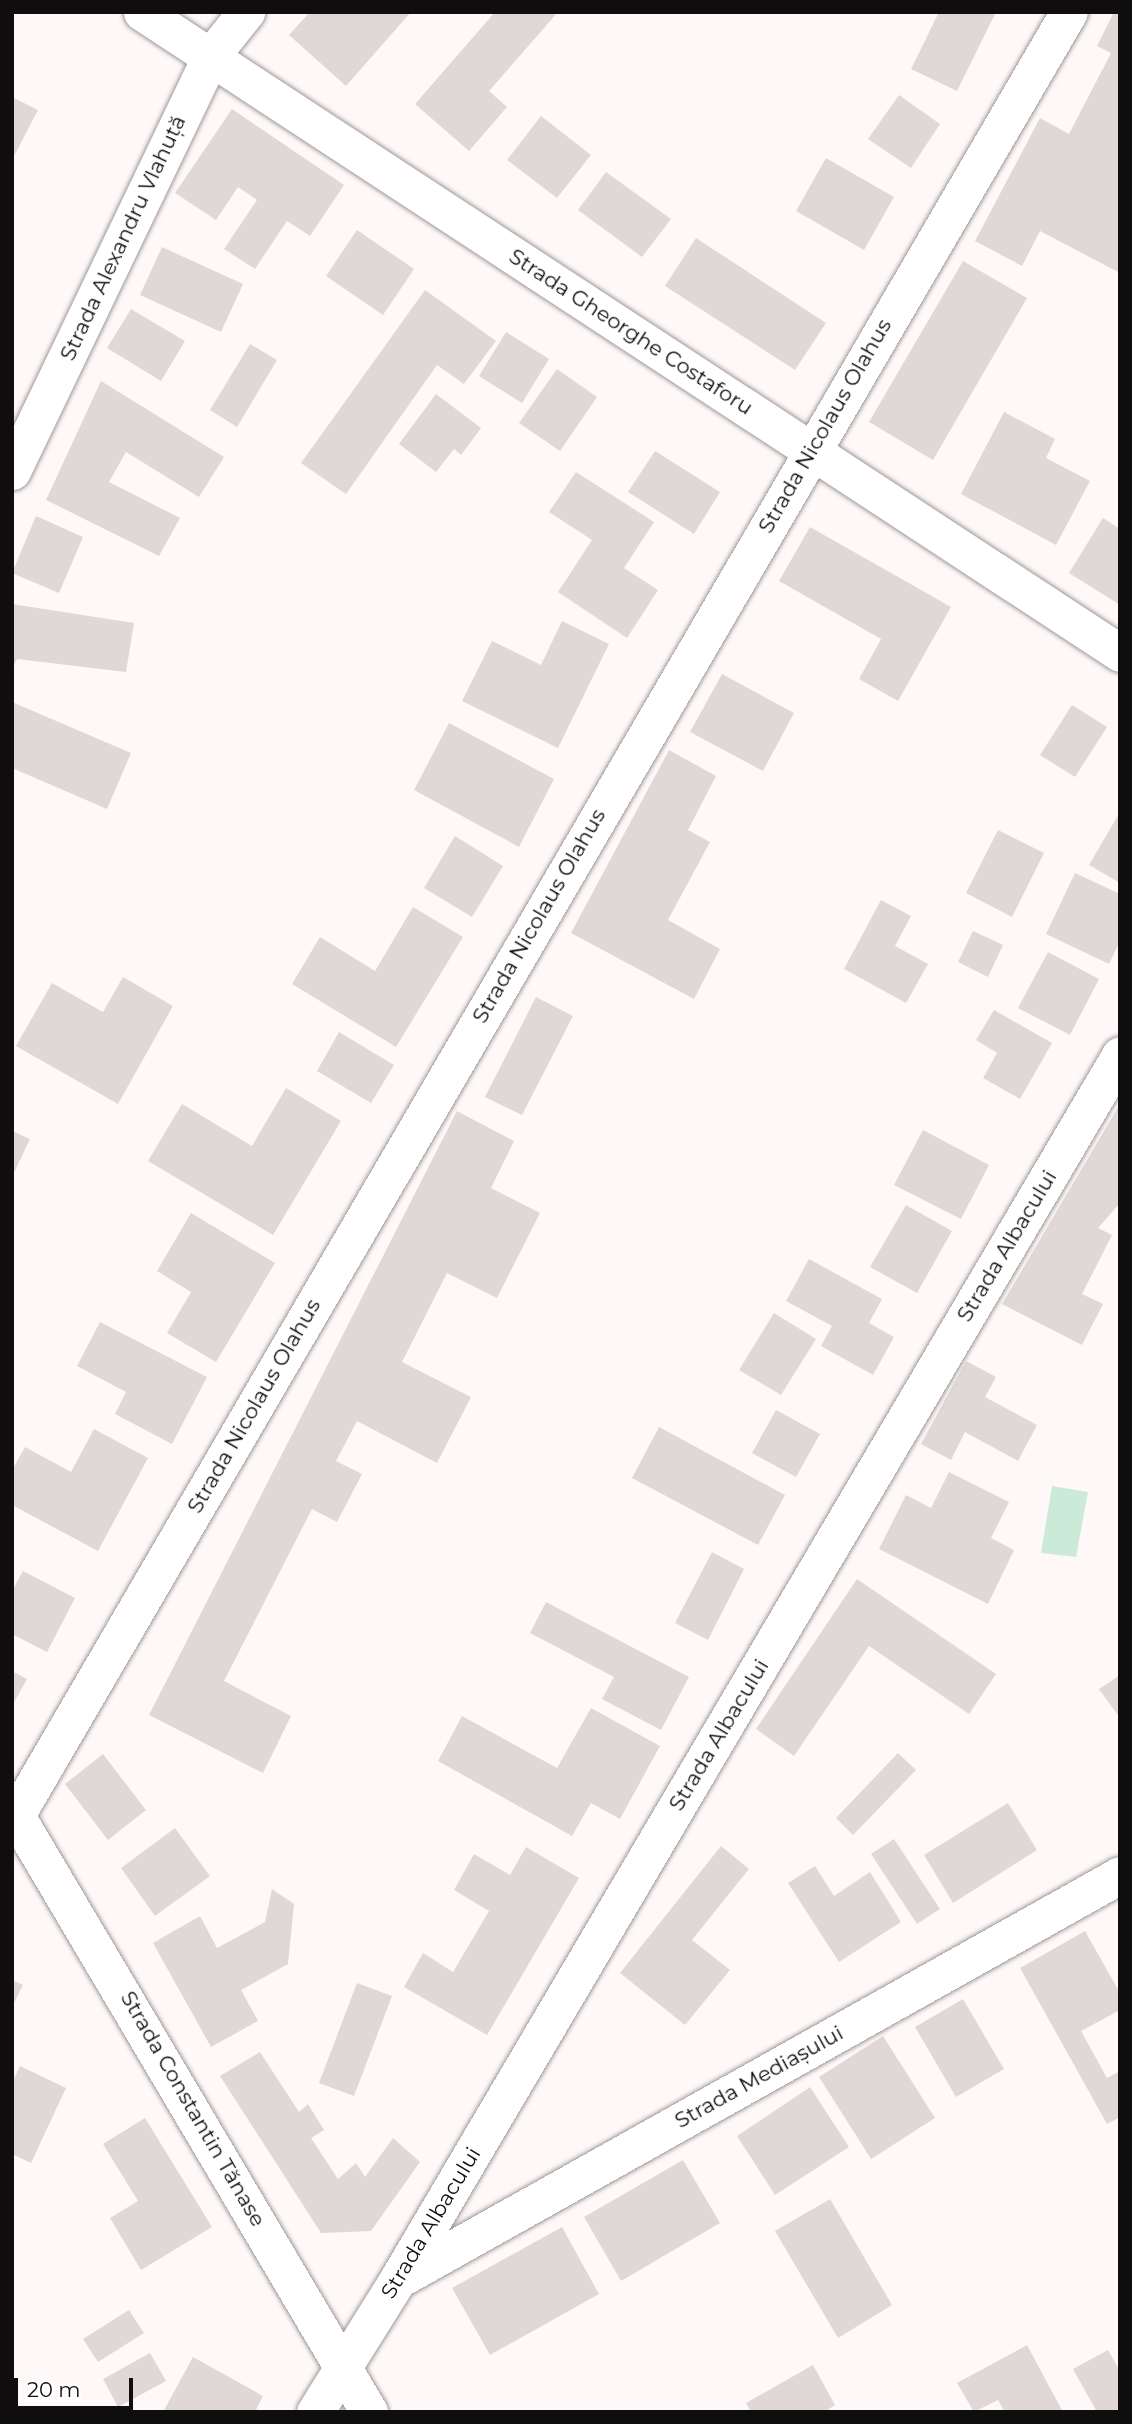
<!DOCTYPE html>
<html>
<head>
<meta charset="utf-8">
<style>
  body { margin:0 }
  #map { position:relative; width:1132px; height:2424px; overflow:hidden; background:#fef8f8; font-family:Montserrat,sans-serif }
  div>[style] { position:absolute }
  .water>* { inset:0; background:#cbead8 }
  .building>* { inset:0; background:#dfd8d7 }
  .roads { filter:drop-shadow(0 0 2px #9f9897) drop-shadow(0 0 2px #9f9897) }
  .street>* { height:37px; margin:-18.5px; padding:0 18.5px; transform-origin:18.5px; border-radius:18.5px; background:#fff }
  span { translate:-50% -50%; white-space:nowrap; text-align:center; line-height:1.15; -webkit-text-stroke:7px #fff; paint-order:stroke }
  .street-label { font-size:21px; color:#0f0d0d }
  .frame { position:absolute; inset:0; border:14px solid #0f0d0d; pointer-events:none }
  .scale { position:absolute; left:14px; top:2378px; width:119px; height:32px; box-sizing:border-box; border:4px solid #0f0d0d; border-top:0; padding-left:9px; font-size:21px; line-height:24px; white-space:nowrap; color:#0f0d0d; -webkit-text-stroke:5px #fff; paint-order:stroke }
</style>
</head>
<body>
<div id="map">
  <div class="water">
    <div style="clip-path:polygon(1052px 1486px,1088px 1492px,1076px 1557px,1041px 1553px)"></div>
  </div>
  <div class="building">
    <div style="clip-path:polygon(310px 12px,411px 12px,346px 86px,289px 35px)"></div>
    <div style="clip-path:polygon(495px 12px,558px 12px,489px 91px,507px 107px,469px 151px,415px 104px)"></div>
    <div style="clip-path:polygon(939px 12px,996px 12px,957px 91px,911px 69px)"></div>
    <div style="clip-path:polygon(1114px 12px,1120px 12px,1120px 273px,1040px 231px,1022px 266px,975px 241px,1040px 118px,1069px 134px,1111px 53px,1097px 46px)"></div>
    <div style="clip-path:polygon(899px 95px,940px 124px,911px 168px,868px 139px)"></div>
    <div style="clip-path:polygon(12px 97px,38px 110px,12px 160px)"></div>
    <div style="clip-path:polygon(232px 109px,344px 185px,310px 236px,287px 221px,255px 269px,224px 249px,257px 200px,238px 187px,216px 220px,175px 193px)"></div>
    <div style="clip-path:polygon(541px 116px,591px 155px,557px 198px,507px 160px)"></div>
    <div style="clip-path:polygon(826px 158px,894px 197px,864px 250px,796px 211px)"></div>
    <div style="clip-path:polygon(606px 172px,671px 219px,642px 257px,578px 210px)"></div>
    <div style="clip-path:polygon(357px 230px,414px 269px,383px 315px,326px 276px)"></div>
    <div style="clip-path:polygon(696px 238px,826px 323px,795px 370px,665px 286px)"></div>
    <div style="clip-path:polygon(162px 247px,243px 284px,221px 332px,140px 295px)"></div>
    <div style="clip-path:polygon(963px 261px,1027px 298px,933px 460px,869px 422px)"></div>
    <div style="clip-path:polygon(425px 290px,496px 341px,464px 384px,437px 365px,346px 494px,301px 463px)"></div>
    <div style="clip-path:polygon(131px 309px,185px 341px,161px 381px,107px 348px)"></div>
    <div style="clip-path:polygon(506px 332px,549px 359px,522px 403px,479px 376px)"></div>
    <div style="clip-path:polygon(250px 344px,277px 360px,237px 427px,210px 410px)"></div>
    <div style="clip-path:polygon(557px 369px,597px 397px,560px 451px,519px 423px)"></div>
    <div style="clip-path:polygon(101px 381px,224px 457px,199px 497px,126px 452px,109px 482px,180px 518px,159px 556px,46px 500px)"></div>
    <div style="clip-path:polygon(436px 394px,481px 428px,461px 455px,454px 449px,436px 472px,399px 444px)"></div>
    <div style="clip-path:polygon(1004px 412px,1055px 439px,1046px 458px,1090px 481px,1056px 545px,961px 494px)"></div>
    <div style="clip-path:polygon(655px 451px,720px 492px,694px 534px,628px 492px)"></div>
    <div style="clip-path:polygon(576px 472px,654px 522px,624px 568px,658px 590px,627px 638px,558px 592px,592px 540px,549px 512px)"></div>
    <div style="clip-path:polygon(36px 516px,83px 537px,59px 593px,12px 573px)"></div>
    <div style="clip-path:polygon(1103px 518px,1120px 529px,1120px 605px,1069px 573px)"></div>
    <div style="clip-path:polygon(810px 527px,951px 607px,898px 701px,859px 679px,881px 639px,779px 581px)"></div>
    <div style="clip-path:polygon(12px 604px,134px 623px,126px 672px,17px 659px,12px 669px)"></div>
    <div style="clip-path:polygon(562px 621px,609px 644px,558px 748px,462px 701px,492px 641px,541px 665px)"></div>
    <div style="clip-path:polygon(722px 674px,794px 713px,763px 771px,690px 732px)"></div>
    <div style="clip-path:polygon(12px 702px,131px 753px,107px 809px,12px 768px)"></div>
    <div style="clip-path:polygon(1072px 705px,1107px 727px,1075px 777px,1040px 755px)"></div>
    <div style="clip-path:polygon(449px 723px,554px 779px,519px 847px,414px 790px)"></div>
    <div style="clip-path:polygon(669px 750px,716px 776px,688px 830px,710px 842px,668px 920px,720px 949px,694px 999px,571px 933px)"></div>
    <div style="clip-path:polygon(1120px 812px,1120px 883px,1089px 865px)"></div>
    <div style="clip-path:polygon(998px 830px,1044px 853px,1012px 917px,966px 893px)"></div>
    <div style="clip-path:polygon(455px 836px,503px 866px,472px 917px,424px 888px)"></div>
    <div style="clip-path:polygon(1075px 873px,1120px 894px,1120px 941px,1109px 964px,1046px 934px)"></div>
    <div style="clip-path:polygon(881px 900px,911px 916px,895px 946px,928px 964px,906px 1003px,844px 969px)"></div>
    <div style="clip-path:polygon(413px 907px,463px 937px,396px 1047px,292px 984px,320px 937px,375px 971px)"></div>
    <div style="clip-path:polygon(973px 931px,1003px 945px,988px 977px,958px 962px)"></div>
    <div style="clip-path:polygon(1048px 952px,1099px 979px,1070px 1035px,1018px 1008px)"></div>
    <div style="clip-path:polygon(123px 977px,173px 1006px,118px 1104px,16px 1046px,52px 983px,103px 1012px)"></div>
    <div style="clip-path:polygon(536px 997px,573px 1016px,522px 1115px,485px 1097px)"></div>
    <div style="clip-path:polygon(994px 1010px,1052px 1043px,1020px 1099px,983px 1078px,997px 1053px,976px 1040px)"></div>
    <div style="clip-path:polygon(339px 1032px,394px 1065px,371px 1103px,317px 1071px)"></div>
    <div style="clip-path:polygon(286px 1088px,341px 1121px,273px 1235px,148px 1161px,182px 1104px,252px 1146px)"></div>
    <div style="clip-path:polygon(1120px 1104px,1120px 1203px,1098px 1228px,1112px 1235px,1082px 1294px,1103px 1304px,1082px 1345px,1002px 1304px)"></div>
    <div style="clip-path:polygon(457px 1111px,514px 1141px,491px 1188px,540px 1213px,497px 1298px,447px 1273px,402px 1362px,471px 1397px,437px 1463px,357px 1421px,336px 1461px,362px 1474px,337px 1522px,312px 1509px,224px 1681px,291px 1716px,263px 1773px,149px 1715px)"></div>
    <div style="clip-path:polygon(923px 1130px,989px 1165px,961px 1219px,894px 1185px)"></div>
    <div style="clip-path:polygon(12px 1131px,30px 1139px,12px 1177px)"></div>
    <div style="clip-path:polygon(906px 1205px,952px 1231px,917px 1293px,870px 1267px)"></div>
    <div style="clip-path:polygon(191px 1213px,275px 1263px,216px 1362px,167px 1333px,191px 1292px,157px 1271px)"></div>
    <div style="clip-path:polygon(809px 1259px,882px 1299px,869px 1323px,894px 1337px,873px 1375px,821px 1346px,832px 1326px,786px 1301px)"></div>
    <div style="clip-path:polygon(774px 1313px,816px 1339px,781px 1395px,739px 1370px)"></div>
    <div style="clip-path:polygon(100px 1322px,207px 1377px,172px 1444px,115px 1414px,126px 1392px,77px 1366px)"></div>
    <div style="clip-path:polygon(966px 1361px,996px 1377px,985px 1397px,1037px 1425px,1018px 1461px,965px 1432px,951px 1460px,921px 1444px)"></div>
    <div style="clip-path:polygon(776px 1410px,820px 1434px,796px 1477px,752px 1453px)"></div>
    <div style="clip-path:polygon(659px 1427px,785px 1495px,758px 1545px,632px 1478px)"></div>
    <div style="clip-path:polygon(94px 1429px,148px 1458px,98px 1551px,12px 1505px,12px 1470px,25px 1447px,71px 1472px)"></div>
    <div style="clip-path:polygon(949px 1472px,1009px 1502px,991px 1538px,1014px 1550px,988px 1604px,879px 1549px,906px 1495px,931px 1508px)"></div>
    <div style="clip-path:polygon(712px 1552px,744px 1569px,708px 1640px,675px 1623px)"></div>
    <div style="clip-path:polygon(23px 1571px,75px 1598px,47px 1652px,12px 1634px,12px 1591px)"></div>
    <div style="clip-path:polygon(857px 1579px,996px 1674px,969px 1714px,869px 1646px,794px 1756px,756px 1729px)"></div>
    <div style="clip-path:polygon(546px 1602px,689px 1677px,661px 1730px,602px 1699px,614px 1677px,530px 1633px)"></div>
    <div style="clip-path:polygon(12px 1671px,27px 1679px,12px 1706px)"></div>
    <div style="clip-path:polygon(1120px 1675px,1120px 1718px,1099px 1689px)"></div>
    <div style="clip-path:polygon(591px 1708px,660px 1746px,620px 1819px,591px 1803px,572px 1836px,438px 1761px,462px 1716px,557px 1768px)"></div>
    <div style="clip-path:polygon(898px 1753px,916px 1770px,853px 1835px,836px 1818px)"></div>
    <div style="clip-path:polygon(103px 1754px,146px 1810px,108px 1840px,65px 1784px)"></div>
    <div style="clip-path:polygon(1008px 1803px,1037px 1850px,953px 1903px,924px 1855px)"></div>
    <div style="clip-path:polygon(175px 1828px,210px 1876px,155px 1916px,121px 1868px)"></div>
    <div style="clip-path:polygon(894px 1839px,940px 1909px,917px 1924px,871px 1854px)"></div>
    <div style="clip-path:polygon(721px 1846px,749px 1869px,692px 1940px,730px 1970px,685px 2025px,620px 1973px)"></div>
    <div style="clip-path:polygon(526px 1847px,579px 1878px,487px 2035px,404px 1987px,423px 1953px,453px 1972px,489px 1911px,454px 1890px,474px 1854px,510px 1875px)"></div>
    <div style="clip-path:polygon(815px 1866px,834px 1896px,870px 1872px,901px 1922px,839px 1962px,788px 1883px)"></div>
    <div style="clip-path:polygon(272px 1889px,294px 1904px,288px 1964px,241px 1990px,258px 2021px,211px 2047px,153px 1943px,200px 1916px,217px 1948px,265px 1922px)"></div>
    <div style="clip-path:polygon(1085px 1931px,1120px 1993px,1120px 2010px,1081px 2031px,1107px 2078px,1120px 2071px,1120px 2117px,1107px 2124px,1020px 1968px)"></div>
    <div style="clip-path:polygon(12px 1980px,23px 1985px,12px 2007px)"></div>
    <div style="clip-path:polygon(357px 1983px,392px 1996px,354px 2096px,319px 2083px)"></div>
    <div style="clip-path:polygon(963px 1999px,1004px 2069px,956px 2097px,915px 2027px)"></div>
    <div style="clip-path:polygon(883px 2036px,935px 2118px,871px 2159px,819px 2077px)"></div>
    <div style="clip-path:polygon(260px 2052px,299px 2112px,308px 2104px,324px 2130px,311px 2138px,338px 2179px,356px 2163px,365px 2177px,393px 2138px,420px 2162px,371px 2231px,321px 2233px,220px 2076px)"></div>
    <div style="clip-path:polygon(20px 2066px,66px 2088px,31px 2163px,12px 2154px,12px 2083px)"></div>
    <div style="clip-path:polygon(810px 2087px,849px 2147px,775px 2195px,737px 2136px)"></div>
    <div style="clip-path:polygon(145px 2118px,212px 2227px,141px 2270px,110px 2218px,138px 2201px,103px 2144px)"></div>
    <div style="clip-path:polygon(683px 2160px,720px 2223px,621px 2281px,584px 2217px)"></div>
    <div style="clip-path:polygon(830px 2199px,892px 2305px,838px 2338px,775px 2231px)"></div>
    <div style="clip-path:polygon(562px 2227px,599px 2294px,490px 2355px,452px 2288px)"></div>
    <div style="clip-path:polygon(129px 2310px,144px 2333px,98px 2362px,83px 2339px)"></div>
    <div style="clip-path:polygon(1027px 2345px,1063px 2412px,1005px 2412px,998px 2400px,974px 2412px,957px 2383px)"></div>
    <div style="clip-path:polygon(1108px 2350px,1120px 2371px,1120px 2412px,1097px 2412px,1073px 2369px)"></div>
    <div style="clip-path:polygon(150px 2353px,166px 2381px,118px 2407px,103px 2379px)"></div>
    <div style="clip-path:polygon(193px 2357px,263px 2396px,255px 2412px,163px 2412px)"></div>
    <div style="clip-path:polygon(813px 2365px,835px 2405px,824px 2412px,751px 2412px,746px 2403px)"></div>
  </div>
  <div class="roads">
    <div class="street">
      <div style="left:142px;top:12px;width:1169px;rotate:33.24deg"></div>
      <div style="left:12px;top:471px;width:459px;rotate:-64.4deg"></div>
      <div style="left:210px;top:57px;width:58px;rotate:-51.3deg"></div>
      <div style="left:12px;top:1809px;width:701px;rotate:59.37deg"></div>
      <div style="left:12px;top:1822px;width:2096px;rotate:-59.72deg"></div>
      <div style="left:399px;top:2279px;width:826px;rotate:-29.26deg"></div>
      <div style="left:315px;top:2412px;width:157px;rotate:-58deg"></div>
      <div style="left:398px;top:2279px;width:1421px;rotate:-59.46deg"></div>
    </div>
  </div>
  <div class="street-label">
    <span style="left:123px;top:238px;rotate:-65deg">Strada Alexandru Vlahuță</span>
    <span style="left:631px;top:332px;rotate:33deg">Strada Gheorghe Costaforu</span>
    <span style="left:825px;top:426px;rotate:-60deg">Strada Nicolaus Olahus</span>
    <span style="left:539px;top:916px;rotate:-60deg">Strada Nicolaus Olahus</span>
    <span style="left:1007px;top:1246px;rotate:-59deg">Strada Albacului</span>
    <span style="left:254px;top:1406px;rotate:-60deg">Strada Nicolaus Olahus</span>
    <span style="left:719px;top:1735px;rotate:-59deg">Strada Albacului</span>
    <span style="left:759px;top:2077px;rotate:-29deg">Strada Mediașului</span>
    <span style="left:193px;top:2109px;rotate:60deg">Strada Constantin Tănase</span>
    <span style="left:431px;top:2223px;rotate:-59deg">Strada Albacului</span>
  </div>
  <div class="frame"></div>
  <div class="scale">20 m</div>
</div>
</body>
</html>
